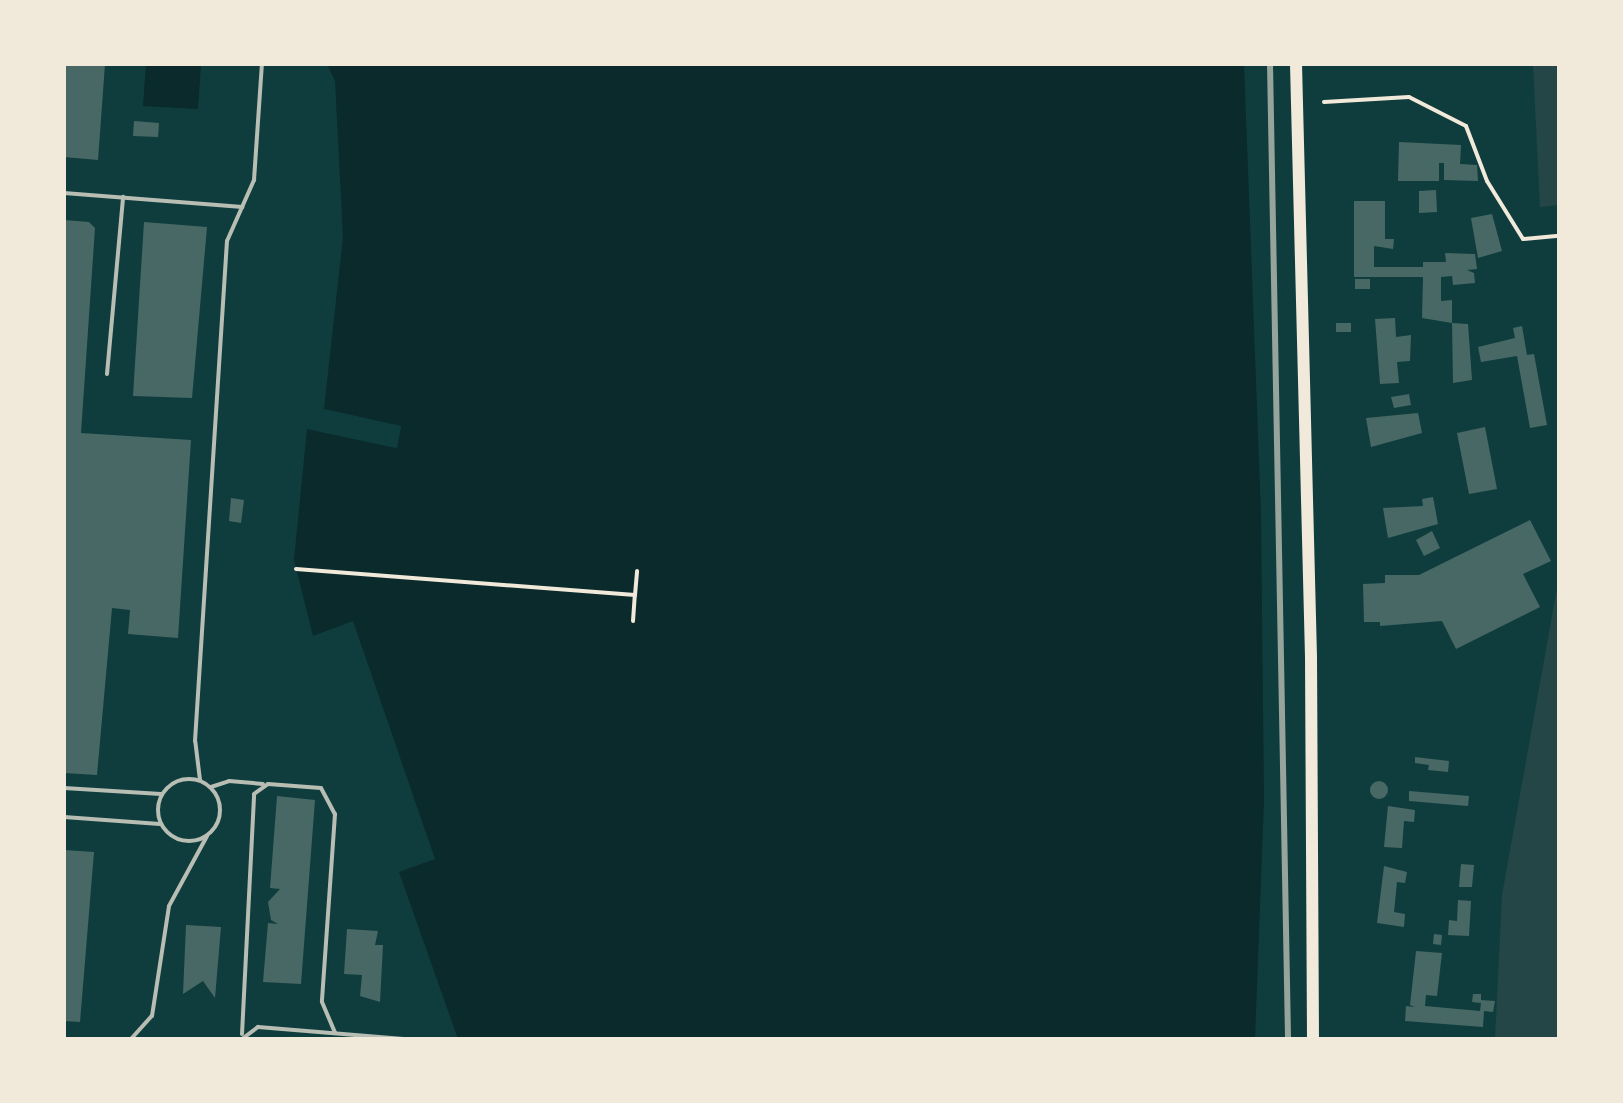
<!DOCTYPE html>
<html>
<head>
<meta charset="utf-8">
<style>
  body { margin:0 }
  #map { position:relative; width:1623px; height:1103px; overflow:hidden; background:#0f3d3e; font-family:"Times New Roman",serif }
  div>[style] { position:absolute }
  .green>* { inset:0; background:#244646 }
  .water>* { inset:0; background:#0a2a2b }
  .pier>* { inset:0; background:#0f3d3e }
  .building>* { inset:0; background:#486865 }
  .round { border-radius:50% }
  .path>* { height:4px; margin:-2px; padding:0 2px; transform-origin:2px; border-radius:2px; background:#f1e9da }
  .service>* { height:4px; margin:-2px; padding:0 2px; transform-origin:2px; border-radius:2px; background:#b8beb3 }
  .service>.ring { margin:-2px; padding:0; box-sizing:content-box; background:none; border:4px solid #b8beb3; border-radius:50% }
  .secondary>* { height:12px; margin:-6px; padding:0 6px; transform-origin:6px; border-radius:6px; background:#f1e9da }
  .rail>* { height:6px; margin:-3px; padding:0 3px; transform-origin:3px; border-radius:3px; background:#97a49c }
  span { translate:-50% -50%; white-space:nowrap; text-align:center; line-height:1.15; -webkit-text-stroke:8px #f1e9da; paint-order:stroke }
  .frame { position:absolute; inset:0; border:66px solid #f1e9da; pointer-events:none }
</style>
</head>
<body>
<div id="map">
  <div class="green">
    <div style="clip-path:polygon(1533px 64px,1559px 64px,1559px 205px,1540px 207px)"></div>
    <div style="clip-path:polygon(1559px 577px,1559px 1039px,1495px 1039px,1502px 895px)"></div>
  </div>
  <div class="water">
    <div style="clip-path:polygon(146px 64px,201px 64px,198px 109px,143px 106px)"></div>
    <div style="clip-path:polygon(327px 64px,1244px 64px,1261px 513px,1264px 800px,1255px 1039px,458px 1039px,399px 872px,435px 859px,353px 621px,313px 636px,294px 560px,307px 429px,396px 448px,401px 427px,324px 409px,343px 237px,335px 81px)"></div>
  </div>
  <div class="pier">
    <div style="clip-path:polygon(320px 408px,401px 426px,397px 448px,307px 429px,394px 444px,396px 429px)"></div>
  </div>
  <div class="building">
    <div style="clip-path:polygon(64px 64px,105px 64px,98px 160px,64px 157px)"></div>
    <div style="clip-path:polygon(134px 121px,159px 123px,158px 137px,133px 136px)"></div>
    <div style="clip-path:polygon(1399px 142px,1461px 145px,1460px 164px,1477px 165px,1478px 181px,1444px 180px,1444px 163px,1439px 163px,1439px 181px,1398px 181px)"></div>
    <div style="clip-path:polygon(1436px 190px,1437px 212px,1419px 213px,1419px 191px)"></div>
    <div style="clip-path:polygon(1354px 201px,1385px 201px,1385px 239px,1394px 239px,1393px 249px,1374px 246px,1374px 267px,1423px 267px,1423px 262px,1446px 262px,1445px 253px,1475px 254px,1477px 269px,1467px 270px,1474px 273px,1475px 283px,1453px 285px,1452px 276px,1441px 277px,1441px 301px,1452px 300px,1452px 323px,1468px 324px,1472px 380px,1453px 383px,1452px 323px,1422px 318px,1423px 277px,1354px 277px)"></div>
    <div style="clip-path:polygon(1492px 214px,1502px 251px,1478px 258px,1471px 218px)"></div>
    <div style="clip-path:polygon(64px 220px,89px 222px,95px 228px,81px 433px,191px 440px,178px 638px,128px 634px,130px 610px,112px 608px,97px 775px,64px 773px)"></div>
    <div style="clip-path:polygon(144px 222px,207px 227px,192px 398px,133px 396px)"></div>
    <div style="clip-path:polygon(1355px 279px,1370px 279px,1370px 289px,1355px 289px)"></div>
    <div style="clip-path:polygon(1395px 318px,1396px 337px,1411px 335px,1410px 361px,1397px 362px,1399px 383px,1380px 384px,1375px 319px)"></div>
    <div style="clip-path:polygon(1336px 323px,1351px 323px,1351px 332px,1336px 332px)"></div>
    <div style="clip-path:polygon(1522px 326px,1527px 355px,1534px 354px,1547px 425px,1530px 428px,1517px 356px,1481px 362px,1478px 347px,1515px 338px,1513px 328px)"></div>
    <div style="clip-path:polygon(1409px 394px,1411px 405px,1394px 408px,1391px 397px)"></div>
    <div style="clip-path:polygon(1418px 413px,1422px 433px,1371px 447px,1366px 418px)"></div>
    <div style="clip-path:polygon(1485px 427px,1497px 489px,1469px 494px,1457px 433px)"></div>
    <div style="clip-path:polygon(1433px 497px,1438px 524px,1388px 538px,1383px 508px,1423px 506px,1422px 499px)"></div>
    <div style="clip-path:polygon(231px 498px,244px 500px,241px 523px,229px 521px)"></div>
    <div style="clip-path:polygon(1530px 520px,1551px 561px,1523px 574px,1540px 607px,1456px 649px,1442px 621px,1380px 626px,1380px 622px,1364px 622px,1363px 584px,1385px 583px,1385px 575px,1419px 575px)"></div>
    <div style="clip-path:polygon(1432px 531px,1440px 548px,1424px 556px,1416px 540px)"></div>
    <div style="clip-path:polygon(1415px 757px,1449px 761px,1448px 772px,1428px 770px,1429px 765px,1415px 763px)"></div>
    <div class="round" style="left:1370px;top:781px;width:18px;height:18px"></div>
    <div style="clip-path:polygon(1409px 791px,1469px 796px,1468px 806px,1409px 801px)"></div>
    <div style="clip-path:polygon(277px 796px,315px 800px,301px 984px,263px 982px,268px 923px,278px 924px,271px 920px,268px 902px,280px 889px,270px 888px)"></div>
    <div style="clip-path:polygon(1388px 806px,1415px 810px,1414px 822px,1404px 821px,1402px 848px,1384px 847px)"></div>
    <div style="clip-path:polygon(64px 850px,94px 852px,80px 1022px,64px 1021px)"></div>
    <div style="clip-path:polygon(1461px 864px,1474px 865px,1472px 887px,1459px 887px)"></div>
    <div style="clip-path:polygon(1384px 866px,1407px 872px,1405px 883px,1397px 882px,1394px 912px,1405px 914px,1404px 927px,1377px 923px)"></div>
    <div style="clip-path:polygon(1458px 900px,1471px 901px,1469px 936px,1448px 935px,1449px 920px,1457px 921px)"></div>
    <div style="clip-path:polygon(186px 925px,221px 927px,215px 998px,203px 981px,183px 994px)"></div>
    <div style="clip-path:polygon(347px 929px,378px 931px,375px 945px,383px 945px,380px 1002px,360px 996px,362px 975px,344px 974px)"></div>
    <div style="clip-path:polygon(1434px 934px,1442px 935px,1441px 945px,1433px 944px)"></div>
    <div style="clip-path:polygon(1416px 951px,1442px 953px,1437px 996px,1426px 995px,1425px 1006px,1480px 1011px,1481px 1003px,1472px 1002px,1473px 994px,1481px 994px,1481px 1000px,1495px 1001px,1493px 1012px,1484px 1011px,1483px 1027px,1405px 1021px,1406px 1006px,1415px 1007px,1410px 1005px)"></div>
  </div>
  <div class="path">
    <div style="left:1324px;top:102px;width:85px;rotate:-3.4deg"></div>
    <div style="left:1409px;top:97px;width:64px;rotate:27deg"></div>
    <div style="left:1466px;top:126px;width:59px;rotate:69.1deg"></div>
    <div style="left:1487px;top:181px;width:68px;rotate:58.2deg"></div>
    <div style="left:1523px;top:239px;width:36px;rotate:-5deg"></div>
    <div style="left:296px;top:569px;width:340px;rotate:4.4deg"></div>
    <div style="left:635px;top:595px;width:24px;rotate:-85deg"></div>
    <div style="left:633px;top:621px;width:26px;rotate:-86deg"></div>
  </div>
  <div class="service">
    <div style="left:64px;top:193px;width:179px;rotate:4.5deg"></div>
    <div style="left:107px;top:374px;width:178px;rotate:-84.8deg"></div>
    <div class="ring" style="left:158px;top:779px;width:58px;height:58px"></div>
    <div style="left:200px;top:780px;width:39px;rotate:-97deg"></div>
    <div style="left:195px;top:741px;width:501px;rotate:-86.34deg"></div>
    <div style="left:227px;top:241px;width:67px;rotate:-66.1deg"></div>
    <div style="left:254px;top:180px;width:116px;rotate:-86.1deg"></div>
    <div style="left:211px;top:787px;width:19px;rotate:-18deg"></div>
    <div style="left:229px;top:781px;width:34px;rotate:5deg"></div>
    <div style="left:64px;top:788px;width:97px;rotate:3.5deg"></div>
    <div style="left:64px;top:817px;width:96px;rotate:4.2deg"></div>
    <div style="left:242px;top:1034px;width:240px;rotate:-87.1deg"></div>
    <div style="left:254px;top:794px;width:17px;rotate:-36deg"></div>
    <div style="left:268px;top:784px;width:53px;rotate:4.3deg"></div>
    <div style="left:321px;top:788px;width:30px;rotate:62deg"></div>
    <div style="left:335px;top:814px;width:188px;rotate:94deg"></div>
    <div style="left:322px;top:1002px;width:33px;rotate:67deg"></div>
    <div style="left:131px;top:1039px;width:31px;rotate:-48deg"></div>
    <div style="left:152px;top:1016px;width:111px;rotate:-81.2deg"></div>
    <div style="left:169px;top:906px;width:80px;rotate:-61.5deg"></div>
    <div style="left:242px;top:1039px;width:20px;rotate:-37deg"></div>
    <div style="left:258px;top:1027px;width:146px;rotate:4.7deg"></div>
  </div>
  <div class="secondary">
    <div style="left:1296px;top:64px;width:593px;rotate:88.55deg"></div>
    <div style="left:1311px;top:657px;width:382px;rotate:89.7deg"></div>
  </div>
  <div class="rail">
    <div style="left:1270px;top:64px;width:975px;rotate:88.94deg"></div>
  </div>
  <div class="frame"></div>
</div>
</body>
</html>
